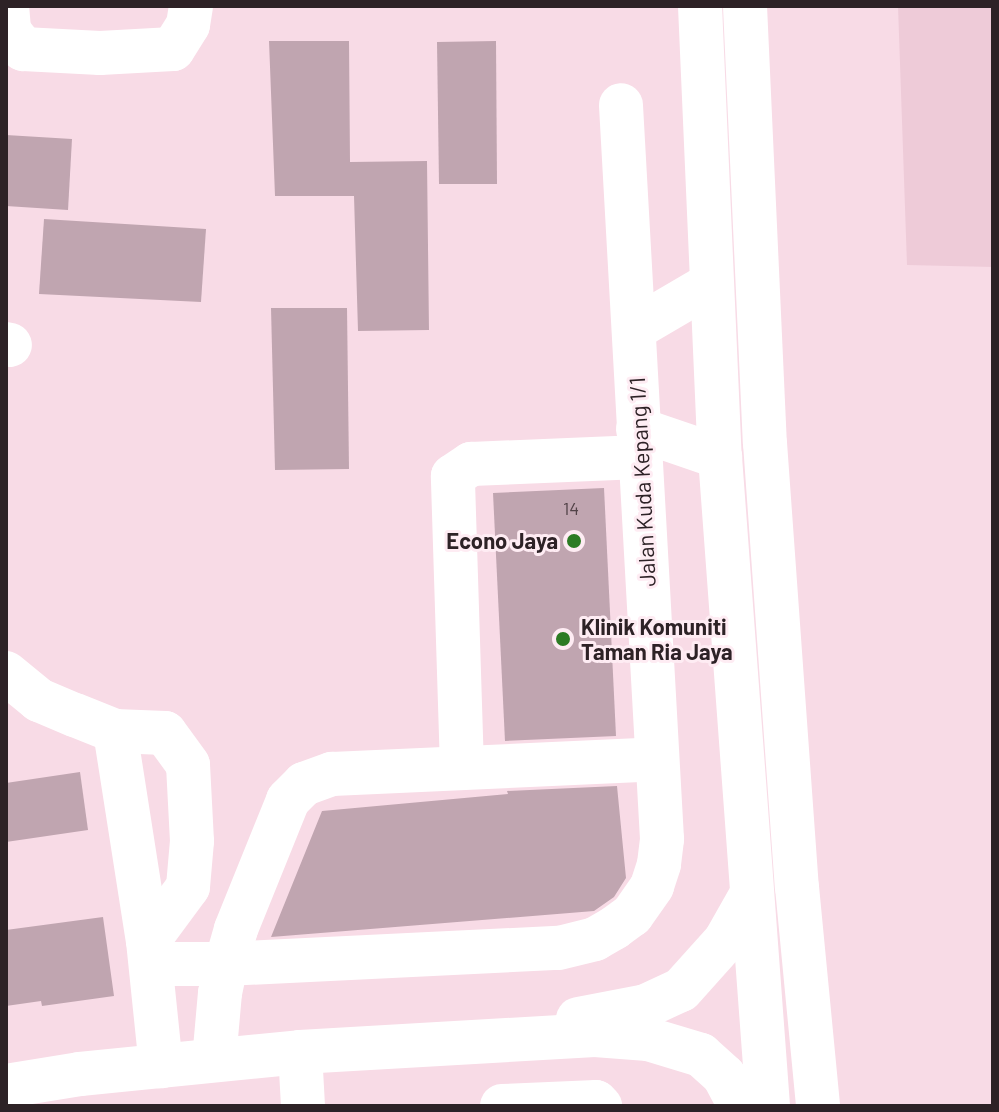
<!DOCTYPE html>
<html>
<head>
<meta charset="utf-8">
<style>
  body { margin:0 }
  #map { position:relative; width:999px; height:1112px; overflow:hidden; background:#f8dbe6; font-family:Barlow,sans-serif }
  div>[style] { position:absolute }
  .built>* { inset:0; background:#eecbd8 }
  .building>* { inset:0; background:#c0a5b0 }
  .minor>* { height:44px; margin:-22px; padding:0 22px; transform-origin:22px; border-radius:22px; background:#fff }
  .major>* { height:44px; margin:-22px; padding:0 22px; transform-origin:22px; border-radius:22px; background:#fff }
  .dots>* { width:22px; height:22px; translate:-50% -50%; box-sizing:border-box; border:4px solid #feecf3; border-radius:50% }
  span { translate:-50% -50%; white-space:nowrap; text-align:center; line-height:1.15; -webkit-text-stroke:6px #feecf3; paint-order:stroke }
  .number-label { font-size:18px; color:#524348 }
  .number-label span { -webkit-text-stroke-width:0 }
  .street-label { font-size:22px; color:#2d2226 }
  .poi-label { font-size:22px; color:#2d2226; font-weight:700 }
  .right { translate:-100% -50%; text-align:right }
  .left { translate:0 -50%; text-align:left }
  .frame { position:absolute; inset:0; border:8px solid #2d2226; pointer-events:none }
</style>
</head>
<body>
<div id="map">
  <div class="built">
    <div style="clip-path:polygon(898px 6px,993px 6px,993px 267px,907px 265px)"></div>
  </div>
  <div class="building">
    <div style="clip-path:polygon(269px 41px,349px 41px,350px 162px,427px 161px,429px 330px,358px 331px,354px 196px,275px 196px)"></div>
    <div style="clip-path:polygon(496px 41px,497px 184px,439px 184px,437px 42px)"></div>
    <div style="clip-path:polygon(6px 135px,72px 139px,68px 210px,6px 206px)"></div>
    <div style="clip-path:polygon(44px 219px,206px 229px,201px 302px,39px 294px)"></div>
    <div style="clip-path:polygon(271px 308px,347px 308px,349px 469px,275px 470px)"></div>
    <div style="clip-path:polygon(604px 488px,616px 736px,505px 741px,493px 493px)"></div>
    <div style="clip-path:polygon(80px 772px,88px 830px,6px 842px,6px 783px)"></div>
    <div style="clip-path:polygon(617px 786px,626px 878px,614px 897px,594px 911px,271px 937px,322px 811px,508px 794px,507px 791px)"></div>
    <div style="clip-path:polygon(103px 917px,114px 996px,42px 1006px,41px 1001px,6px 1006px,6px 930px)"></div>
  </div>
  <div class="minor">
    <div style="left:7px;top:6px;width:25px;rotate:85deg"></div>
    <div style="left:9px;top:31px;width:23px;rotate:52deg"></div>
    <div style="left:23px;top:49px;width:77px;rotate:3deg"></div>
    <div style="left:100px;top:53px;width:73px;rotate:-3.1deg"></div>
    <div style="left:173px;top:49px;width:28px;rotate:-58deg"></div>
    <div style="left:188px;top:25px;width:19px;rotate:-81deg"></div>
    <div style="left:634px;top:329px;width:89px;rotate:-30.3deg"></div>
    <div style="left:6px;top:344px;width:4px;rotate:14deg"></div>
    <div style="left:638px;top:429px;width:87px;rotate:18.9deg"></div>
    <div style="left:6px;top:673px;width:43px;rotate:39.3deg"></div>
    <div style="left:39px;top:700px;width:39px;rotate:23deg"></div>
    <div style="left:75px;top:715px;width:43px;rotate:21.8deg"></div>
    <div style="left:115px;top:731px;width:50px;rotate:2.3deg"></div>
    <div style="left:165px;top:733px;width:39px;rotate:54deg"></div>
    <div style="left:188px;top:765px;width:76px;rotate:87deg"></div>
    <div style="left:192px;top:841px;width:46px;rotate:95deg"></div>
    <div style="left:188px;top:887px;width:67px;rotate:126.5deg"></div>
    <div style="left:115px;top:731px;width:213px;rotate:81.1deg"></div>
    <div style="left:148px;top:941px;width:126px;rotate:84.1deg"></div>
    <div style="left:462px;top:768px;width:292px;rotate:-91.8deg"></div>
    <div style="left:453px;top:476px;width:22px;rotate:-34deg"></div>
    <div style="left:471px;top:464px;width:169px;rotate:-2.4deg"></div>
    <div style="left:151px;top:964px;width:75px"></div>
    <div style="left:226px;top:964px;width:36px;rotate:-74deg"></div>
    <div style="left:236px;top:929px;width:139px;rotate:-68deg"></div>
    <div style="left:288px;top:800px;width:23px;rotate:-45deg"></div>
    <div style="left:304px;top:784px;width:30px;rotate:-20deg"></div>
    <div style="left:332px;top:774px;width:325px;rotate:-2.6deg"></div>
    <div style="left:578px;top:1019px;width:69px;rotate:-10.8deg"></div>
    <div style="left:646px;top:1006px;width:38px;rotate:-25deg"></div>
    <div style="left:681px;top:990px;width:66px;rotate:-48.1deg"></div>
    <div style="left:725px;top:941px;width:51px;rotate:-60.4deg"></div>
    <div style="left:300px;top:1052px;width:54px;rotate:86.8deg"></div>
    <div style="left:214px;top:1060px;width:67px;rotate:-84.9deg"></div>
    <div style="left:220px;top:993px;width:30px;rotate:-78deg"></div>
    <div style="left:226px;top:964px;width:333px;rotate:-2.8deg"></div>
    <div style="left:559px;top:948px;width:37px;rotate:-14deg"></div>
    <div style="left:595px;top:939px;width:22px;rotate:-30deg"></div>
    <div style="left:614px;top:928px;width:22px;rotate:-36deg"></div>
    <div style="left:632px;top:915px;width:35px;rotate:-55deg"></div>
    <div style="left:652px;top:886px;width:23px;rotate:-72deg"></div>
    <div style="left:659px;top:864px;width:25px;rotate:-83deg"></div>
    <div style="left:662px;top:839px;width:735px;rotate:-93.2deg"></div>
    <div style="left:6px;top:1086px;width:75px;rotate:-9.2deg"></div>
    <div style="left:80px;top:1074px;width:221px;rotate:-5.7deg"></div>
    <div style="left:300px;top:1052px;width:295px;rotate:-3.3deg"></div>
    <div style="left:595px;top:1035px;width:53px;rotate:4.3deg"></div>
    <div style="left:648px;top:1039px;width:55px;rotate:16.8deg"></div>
    <div style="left:701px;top:1055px;width:31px;rotate:42deg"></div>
    <div style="left:724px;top:1076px;width:34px;rotate:62deg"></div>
    <div style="left:502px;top:1106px;width:94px;rotate:-2.4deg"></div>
    <div style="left:596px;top:1102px;width:6px;rotate:45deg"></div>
  </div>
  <div class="major">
    <div style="left:700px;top:6px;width:451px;rotate:87.5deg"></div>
    <div style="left:720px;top:457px;width:651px;rotate:85.77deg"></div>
    <div style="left:745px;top:6px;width:437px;rotate:87.4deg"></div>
    <div style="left:765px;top:443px;width:445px;rotate:85.9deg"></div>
    <div style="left:797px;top:887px;width:220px;rotate:84.5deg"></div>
  </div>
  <div class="dots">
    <div style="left:574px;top:541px;background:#2d7b24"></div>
    <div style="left:563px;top:639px;background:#2d7b24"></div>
  </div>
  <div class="number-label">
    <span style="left:571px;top:508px">14</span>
  </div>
  <div class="street-label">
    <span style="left:642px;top:482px;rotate:-93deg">Jalan Kuda Kepang 1/1</span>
  </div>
  <div class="poi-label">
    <span class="right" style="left:558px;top:541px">Econo Jaya</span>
    <span class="left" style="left:581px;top:639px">Klinik Komuniti<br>Taman Ria Jaya</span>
  </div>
  <div class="frame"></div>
</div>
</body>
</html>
